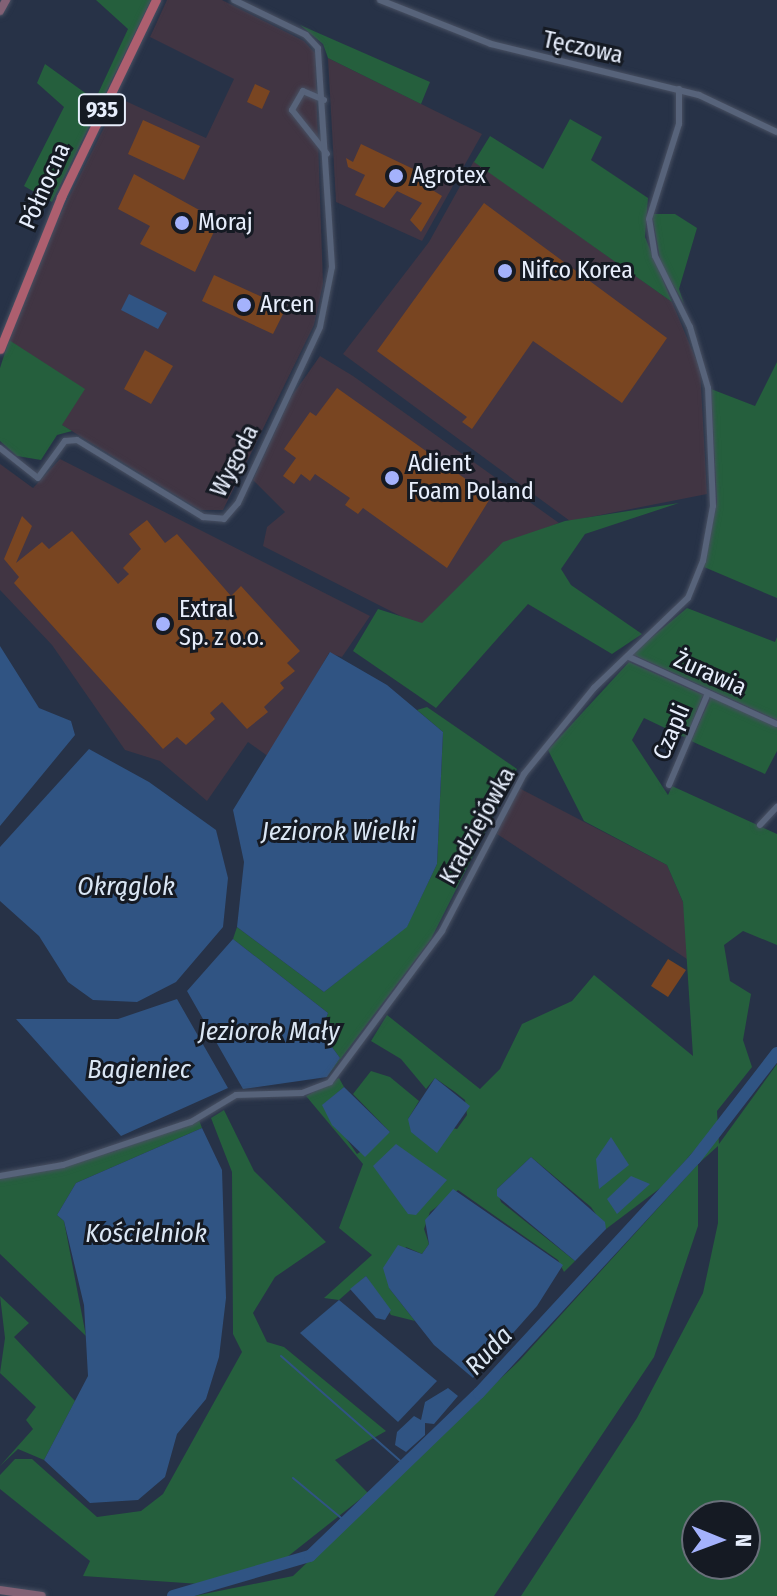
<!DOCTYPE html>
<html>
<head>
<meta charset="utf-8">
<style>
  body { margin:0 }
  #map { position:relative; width:777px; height:1596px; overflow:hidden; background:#273247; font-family:"Fira Sans Condensed",sans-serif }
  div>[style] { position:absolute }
  .industrial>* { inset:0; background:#413543 }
  .green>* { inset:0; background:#255f3d }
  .water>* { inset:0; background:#305483 }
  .stream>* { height:2px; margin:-1px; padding:0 1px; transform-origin:1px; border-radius:1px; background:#305483 }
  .river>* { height:12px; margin:-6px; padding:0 6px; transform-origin:6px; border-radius:6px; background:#305483 }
  .building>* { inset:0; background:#794521 }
  .roads { filter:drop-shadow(0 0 2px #485062) drop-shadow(0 0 2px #485062) }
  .street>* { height:6px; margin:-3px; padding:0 3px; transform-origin:3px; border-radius:3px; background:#57637a }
  .secondary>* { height:8px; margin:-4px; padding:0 4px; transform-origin:4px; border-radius:4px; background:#826175 }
  .primary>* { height:9px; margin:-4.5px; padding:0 4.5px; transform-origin:4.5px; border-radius:4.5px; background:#ad5f6f }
  .dots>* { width:22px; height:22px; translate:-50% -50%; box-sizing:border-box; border:4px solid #151a23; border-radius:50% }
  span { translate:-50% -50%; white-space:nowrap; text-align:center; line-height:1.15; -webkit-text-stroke:6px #151a23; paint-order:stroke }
  .shield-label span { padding:2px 6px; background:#151a23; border:2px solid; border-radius:6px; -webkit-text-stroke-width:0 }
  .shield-label { font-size:22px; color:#e7eefc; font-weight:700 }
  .street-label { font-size:24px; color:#e7eefc }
  .poi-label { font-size:24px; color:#e7eefc }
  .left { translate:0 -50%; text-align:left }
  .water-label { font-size:26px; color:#dae6f4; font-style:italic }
  .north { position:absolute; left:681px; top:1500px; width:80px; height:80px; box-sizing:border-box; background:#151a23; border:2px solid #696f7a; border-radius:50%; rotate:91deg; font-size:22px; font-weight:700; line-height:32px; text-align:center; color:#e7eefc }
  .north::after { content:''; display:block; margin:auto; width:28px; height:36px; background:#a4b2fc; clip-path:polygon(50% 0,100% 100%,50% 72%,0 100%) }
</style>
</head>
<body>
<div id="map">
  <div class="industrial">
    <div style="clip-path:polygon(167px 0,222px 0,304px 41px,315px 53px,323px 284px,314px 325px,223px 510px,200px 510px,62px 425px,9px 340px,40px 255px,119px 98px,206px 138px,234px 79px,150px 37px)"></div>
    <div style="clip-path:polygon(328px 58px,482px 134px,422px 241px,336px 202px)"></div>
    <div style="clip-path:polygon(474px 161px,672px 302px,700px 369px,707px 494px,570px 521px,343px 354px,429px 242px)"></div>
    <div style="clip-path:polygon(320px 356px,353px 376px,559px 523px,499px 546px,422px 627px,263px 546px,267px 527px,285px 512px,253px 480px,291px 397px)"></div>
    <div style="clip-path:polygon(60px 459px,370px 616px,342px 657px,329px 653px,269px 757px,248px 742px,207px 801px,160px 761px,125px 750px,52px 645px,0 590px,0 464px,33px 488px)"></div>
    <div style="clip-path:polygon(517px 787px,667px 865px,683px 902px,690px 961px,497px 834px)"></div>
  </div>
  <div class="green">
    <div style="clip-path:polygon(96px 0,151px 0,52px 202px,24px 186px,64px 107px,37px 83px,45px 64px,95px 100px,128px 29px)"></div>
    <div style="clip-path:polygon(300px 25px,430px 82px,421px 104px,328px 58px,323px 44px)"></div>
    <div style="clip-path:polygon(570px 119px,602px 137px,591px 160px,648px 198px,645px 237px,672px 302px,474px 162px,490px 136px,543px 169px)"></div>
    <div style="clip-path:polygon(652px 214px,675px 214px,697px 228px,679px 289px,684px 304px,661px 264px)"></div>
    <div style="clip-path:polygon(9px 340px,85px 389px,62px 425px,72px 431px,57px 435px,41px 460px,17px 456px,0 441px,0 368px)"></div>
    <div style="clip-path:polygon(777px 362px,777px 598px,704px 567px,717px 502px,711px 389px,755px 406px)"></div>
    <div style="clip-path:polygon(679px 503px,585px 534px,561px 569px,571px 585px,642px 634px,612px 654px,528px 604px,436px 708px,353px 651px,378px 609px,422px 623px,503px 542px,565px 521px)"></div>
    <div style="clip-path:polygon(687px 608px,775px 642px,777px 637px,777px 720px,632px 654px)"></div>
    <div style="clip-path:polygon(evenodd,629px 662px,703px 695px,686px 738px,644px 718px,632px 740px,668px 795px,672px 786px,777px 834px,777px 945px,743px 931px,724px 945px,730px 981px,751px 994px,743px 1040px,752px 1067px,717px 1111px,719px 1144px,777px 1064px,777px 1596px,521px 1596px,637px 1418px,703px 1293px,718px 1223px,718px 1146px,698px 1164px,698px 1226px,654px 1357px,494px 1596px,194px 1596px,293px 1576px,520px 1360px,698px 1164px,700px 1144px,663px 1186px,606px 1229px,591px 1207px,531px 1157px,497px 1189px,501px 1202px,575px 1261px,564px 1272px,558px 1260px,458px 1190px,430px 1212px,424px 1229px,429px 1244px,422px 1254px,406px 1247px,389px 1288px,415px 1321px,391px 1315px,366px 1276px,339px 1300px,324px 1298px,372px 1255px,339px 1228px,363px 1164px,306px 1096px,339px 1078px,344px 1087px,323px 1105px,357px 1154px,390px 1132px,353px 1094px,371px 1071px,390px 1077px,419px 1101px,408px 1119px,457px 1129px,467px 1115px,465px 1100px,455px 1092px,435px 1078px,426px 1089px,401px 1059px,371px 1041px,387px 1015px,480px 1089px,500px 1069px,522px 1024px,572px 1001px,594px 975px,693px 1056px,683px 902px,667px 865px,584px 821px,548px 750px,629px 662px,697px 1516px,745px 1516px,745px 1564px,697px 1564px,697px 1516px)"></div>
    <div style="clip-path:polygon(711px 697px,777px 727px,777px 751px,765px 774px,691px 741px)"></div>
    <div style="clip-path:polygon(427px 707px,517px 769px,431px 939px,327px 1077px,340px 1058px,321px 1032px,328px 1013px,233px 939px,237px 927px,324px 992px,407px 926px,437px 864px,443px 732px,417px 710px)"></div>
    <div style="clip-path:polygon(224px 1110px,254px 1171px,326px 1242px,275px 1277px,253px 1313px,267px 1342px,284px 1347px,386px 1431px,335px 1460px,368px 1493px,277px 1565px,200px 1584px,83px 1576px,90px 1561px,0 1489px,0 1475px,15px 1459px,32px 1459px,97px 1517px,141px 1511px,163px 1494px,242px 1352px,233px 1334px,232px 1172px,211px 1118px)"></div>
    <div style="clip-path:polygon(199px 1120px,202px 1128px,76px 1183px,57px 1215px,64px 1221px,86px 1336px,0 1254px,0 1178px,112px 1152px)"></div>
    <div style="clip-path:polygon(0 1296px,29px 1323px,14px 1337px,75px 1401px,44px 1460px,18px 1449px,0 1466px,33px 1429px,26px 1420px,36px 1407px,0 1373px,5px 1338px)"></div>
  </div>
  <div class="water">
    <div style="clip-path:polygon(129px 294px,167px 313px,158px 329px,121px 310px)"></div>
    <div style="clip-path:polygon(0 646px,39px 708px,71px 721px,75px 735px,0 826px)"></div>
    <div style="clip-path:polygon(330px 652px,387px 685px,443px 732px,437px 864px,407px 927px,324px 992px,237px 927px,244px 862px,233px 810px)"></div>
    <div style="clip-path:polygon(89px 749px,149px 782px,216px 830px,228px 878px,223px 927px,176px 982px,137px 1002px,93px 1000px,68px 982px,39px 936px,0 901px,0 847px)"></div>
    <div style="clip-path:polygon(233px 939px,328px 1013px,321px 1032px,340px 1058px,327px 1077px,243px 1089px,187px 991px)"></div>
    <div style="clip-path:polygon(177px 999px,228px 1088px,121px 1136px,16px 1019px,118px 1019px)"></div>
    <div style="clip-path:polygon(435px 1078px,470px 1106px,437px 1153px,411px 1132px,408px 1119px)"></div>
    <div style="clip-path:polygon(344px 1087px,390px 1132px,365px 1157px,332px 1125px,322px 1105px)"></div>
    <div style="clip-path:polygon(202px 1128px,222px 1170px,226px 1298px,219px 1357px,206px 1399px,177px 1434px,165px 1477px,138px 1500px,90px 1503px,44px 1460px,88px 1376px,84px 1305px,64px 1221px,57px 1215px,76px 1183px)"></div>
    <div style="clip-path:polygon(611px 1137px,629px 1165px,599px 1189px,596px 1159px)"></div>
    <div style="clip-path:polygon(396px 1144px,447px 1180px,416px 1215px,408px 1214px,373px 1166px)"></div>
    <div style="clip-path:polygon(531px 1157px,605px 1222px,606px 1229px,575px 1261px,497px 1196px,497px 1189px)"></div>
    <div style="clip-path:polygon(631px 1176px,650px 1184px,617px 1214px,607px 1199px)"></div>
    <div style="clip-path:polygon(453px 1189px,563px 1265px,537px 1306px,473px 1378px,434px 1345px,389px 1288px,383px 1268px,398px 1245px,422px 1254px,429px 1244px,425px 1220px)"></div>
    <div style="clip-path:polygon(366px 1276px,391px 1310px,385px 1320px,376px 1318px,350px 1289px)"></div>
    <div style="clip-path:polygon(339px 1300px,437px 1381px,398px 1422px,300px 1333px)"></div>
    <div style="clip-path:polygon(448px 1388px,458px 1396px,434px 1424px,425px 1423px,425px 1435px,406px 1452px,395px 1445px,397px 1432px,414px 1416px,421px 1420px,425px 1402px)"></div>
  </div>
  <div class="stream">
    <div style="left:281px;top:1356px;width:165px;rotate:41.3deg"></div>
    <div style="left:293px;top:1478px;width:69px;rotate:39.7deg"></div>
  </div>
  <div class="river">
    <div style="left:173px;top:1596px;width:143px;rotate:-16.3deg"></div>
    <div style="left:310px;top:1556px;width:235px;rotate:-44deg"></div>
    <div style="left:479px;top:1393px;width:318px;rotate:-47.3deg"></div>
    <div style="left:695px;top:1159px;width:134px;rotate:-52.3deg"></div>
  </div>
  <div class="building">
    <div style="clip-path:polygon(255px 84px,270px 91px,262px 109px,247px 102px)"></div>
    <div style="clip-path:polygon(143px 120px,200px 146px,184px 180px,128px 154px)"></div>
    <div style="clip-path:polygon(361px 144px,430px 177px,426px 186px,442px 196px,421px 232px,410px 220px,422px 203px,397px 191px,384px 208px,355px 195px,365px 175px,348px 167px,346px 158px,353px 162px)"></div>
    <div style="clip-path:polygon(134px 174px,219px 221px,195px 272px,140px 244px,150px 226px,118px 209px)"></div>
    <div style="clip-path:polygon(484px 203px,667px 338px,622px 403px,533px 341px,472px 429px,462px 422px,467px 417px,377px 351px)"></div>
    <div style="clip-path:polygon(214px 275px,286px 308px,273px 334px,202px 301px)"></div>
    <div style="clip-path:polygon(145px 350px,173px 366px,151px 404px,124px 389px)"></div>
    <div style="clip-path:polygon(337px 388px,491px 497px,447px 568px,363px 508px,358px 514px,345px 505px,350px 498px,315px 474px,310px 481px,301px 474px,294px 484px,283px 476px,296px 458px,284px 449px,310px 412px,316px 416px)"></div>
    <div style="clip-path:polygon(22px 516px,32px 526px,16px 563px,42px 542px,49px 549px,72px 531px,118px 584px,129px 574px,123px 568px,141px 549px,129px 534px,147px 520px,165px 543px,177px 534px,231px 596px,241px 586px,300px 651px,287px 663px,295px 671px,280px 683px,284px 688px,264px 707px,268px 712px,247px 729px,222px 702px,210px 713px,215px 719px,186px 745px,177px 737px,163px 749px,14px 583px,19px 577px,4px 559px)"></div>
    <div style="clip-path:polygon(668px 959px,686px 970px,668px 997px,651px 986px)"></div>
  </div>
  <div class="roads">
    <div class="street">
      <div style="left:380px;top:0;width:119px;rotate:21.6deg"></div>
      <div style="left:491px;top:44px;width:214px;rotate:13.8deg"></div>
      <div style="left:699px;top:95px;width:86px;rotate:25.4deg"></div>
      <div style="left:324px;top:100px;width:23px;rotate:-157deg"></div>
      <div style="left:303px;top:91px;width:22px;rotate:120deg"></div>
      <div style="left:292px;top:110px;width:56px;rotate:51.5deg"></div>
      <div style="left:0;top:448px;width:48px;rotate:38.3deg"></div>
      <div style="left:38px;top:478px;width:46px;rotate:-53.9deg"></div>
      <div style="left:65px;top:441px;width:12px;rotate:-5deg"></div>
      <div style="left:77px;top:440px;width:148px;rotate:31.4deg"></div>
      <div style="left:203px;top:517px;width:21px;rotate:5deg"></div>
      <div style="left:224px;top:519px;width:21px;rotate:-49deg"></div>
      <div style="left:238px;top:503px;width:194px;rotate:-65deg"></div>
      <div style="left:320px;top:327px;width:61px;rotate:-78.7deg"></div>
      <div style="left:332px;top:267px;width:219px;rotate:-93.7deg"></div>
      <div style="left:318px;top:48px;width:18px;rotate:-133deg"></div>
      <div style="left:306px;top:35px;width:80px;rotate:-154.1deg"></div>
      <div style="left:629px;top:657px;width:162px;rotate:24.4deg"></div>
      <div style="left:669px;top:785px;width:100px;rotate:-67deg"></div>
      <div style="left:760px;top:825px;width:25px;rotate:-47deg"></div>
      <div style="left:0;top:1176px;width:64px;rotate:-9.9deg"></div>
      <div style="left:63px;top:1165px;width:135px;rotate:-18.6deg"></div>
      <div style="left:191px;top:1122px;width:52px;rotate:-31deg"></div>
      <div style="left:236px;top:1095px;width:66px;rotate:-1.7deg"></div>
      <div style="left:302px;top:1093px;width:30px;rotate:-21deg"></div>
      <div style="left:330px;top:1082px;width:188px;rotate:-53.4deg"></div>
      <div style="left:442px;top:931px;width:177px;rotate:-62.4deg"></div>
      <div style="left:524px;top:774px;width:111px;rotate:-50.9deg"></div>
      <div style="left:594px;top:688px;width:130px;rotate:-43.8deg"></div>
      <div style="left:688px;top:598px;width:40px;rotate:-68deg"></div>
      <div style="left:703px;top:561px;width:56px;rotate:-79.7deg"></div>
      <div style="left:713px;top:506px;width:118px;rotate:-92.4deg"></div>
      <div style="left:708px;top:388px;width:64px;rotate:-106.4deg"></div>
      <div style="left:690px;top:327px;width:79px;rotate:-116.2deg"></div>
      <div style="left:655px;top:256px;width:37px;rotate:-99deg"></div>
      <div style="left:649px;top:219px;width:100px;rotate:-72.5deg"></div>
      <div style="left:679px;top:124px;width:35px;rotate:-90deg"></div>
    </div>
    <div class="secondary">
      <div style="left:0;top:11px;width:13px;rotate:-61deg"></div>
      <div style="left:0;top:1590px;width:42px;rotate:8.1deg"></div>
    </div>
    <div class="primary">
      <div style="left:0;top:349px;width:164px;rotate:-68.1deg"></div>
      <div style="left:61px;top:197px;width:219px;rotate:-64.3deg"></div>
    </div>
  </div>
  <div class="dots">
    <div style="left:396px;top:176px;background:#a4b2fc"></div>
    <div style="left:182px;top:223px;background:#a4b2fc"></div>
    <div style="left:505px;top:271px;background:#a4b2fc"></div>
    <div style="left:244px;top:305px;background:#a4b2fc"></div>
    <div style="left:392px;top:478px;background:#a4b2fc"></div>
    <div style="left:163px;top:624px;background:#a4b2fc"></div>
  </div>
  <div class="shield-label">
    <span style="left:102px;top:110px">935</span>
  </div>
  <div class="street-label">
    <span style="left:583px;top:48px;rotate:12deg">Tęczowa</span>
    <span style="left:45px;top:186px;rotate:-66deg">Północna</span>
    <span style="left:235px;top:461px;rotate:-63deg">Wygoda</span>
    <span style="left:710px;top:674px;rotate:24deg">Żurawia</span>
    <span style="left:672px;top:732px;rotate:-67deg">Czapli</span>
    <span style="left:478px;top:826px;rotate:-61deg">Kradziejówka</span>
  </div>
  <div class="poi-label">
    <span class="left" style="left:412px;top:176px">Agrotex</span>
    <span class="left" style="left:198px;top:223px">Moraj</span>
    <span class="left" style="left:521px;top:271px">Nifco Korea</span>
    <span class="left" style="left:260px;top:305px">Arcen</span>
    <span class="left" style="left:408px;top:478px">Adient<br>Foam Poland</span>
    <span class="left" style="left:179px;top:624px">Extral<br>Sp. z o.o.</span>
  </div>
  <div class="water-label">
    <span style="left:339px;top:832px">Jeziorok Wielki</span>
    <span style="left:126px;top:887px">Okrąglok</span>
    <span style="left:269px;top:1032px">Jeziorok Mały</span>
    <span style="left:139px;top:1070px">Bagieniec</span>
    <span style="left:146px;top:1234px">Kościelniok</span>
    <span style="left:489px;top:1351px;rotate:-47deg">Ruda</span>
  </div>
  <div class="north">N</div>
</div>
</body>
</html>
